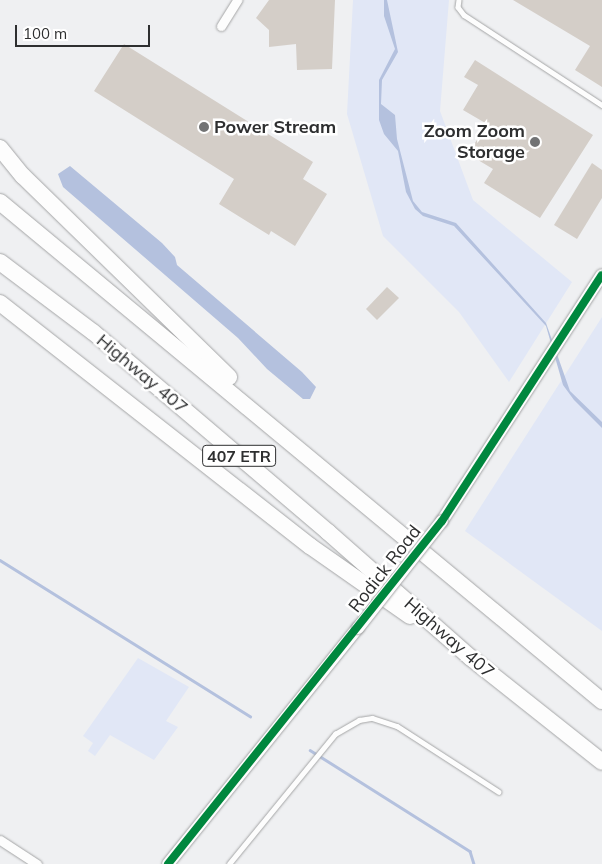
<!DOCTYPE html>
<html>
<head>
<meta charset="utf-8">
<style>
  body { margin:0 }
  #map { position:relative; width:602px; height:864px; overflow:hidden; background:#eff0f2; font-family:Mulish,sans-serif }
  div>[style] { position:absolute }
  .green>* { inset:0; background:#e1e7f6 }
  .water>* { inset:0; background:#b4c1de }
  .stream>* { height:2.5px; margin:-1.25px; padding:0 1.25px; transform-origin:1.25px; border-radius:1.25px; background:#b4c1de }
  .building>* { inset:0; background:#d4cec8 }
  .roads { filter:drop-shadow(0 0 1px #a4a5a6) drop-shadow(0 0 1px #a4a5a6) }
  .service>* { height:4.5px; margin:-2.25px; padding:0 2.25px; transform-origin:2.25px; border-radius:2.25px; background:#fdfdfd }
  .minor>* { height:9px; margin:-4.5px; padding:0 4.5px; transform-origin:4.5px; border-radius:4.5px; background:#fdfdfd }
  .secondary>* { height:12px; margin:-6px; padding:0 6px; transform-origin:6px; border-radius:6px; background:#fdfdfd }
  .motorway>* { height:16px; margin:-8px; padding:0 8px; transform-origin:8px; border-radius:8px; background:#fdfdfd }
  .bridges { filter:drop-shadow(0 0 1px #a4a5a6) drop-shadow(0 0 1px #a4a5a6) }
  .secondary-bridge>* { height:12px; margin:-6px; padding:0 6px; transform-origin:6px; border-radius:6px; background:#fdfdfd }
  .cycleway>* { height:8px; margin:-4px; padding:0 4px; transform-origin:4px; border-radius:4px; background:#00873e }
  .dots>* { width:14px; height:14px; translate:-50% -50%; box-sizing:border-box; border:2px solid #fff; border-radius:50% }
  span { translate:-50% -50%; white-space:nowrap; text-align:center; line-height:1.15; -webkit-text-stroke:5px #fff; paint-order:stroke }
  .shield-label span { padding:1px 4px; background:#fff; border:1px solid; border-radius:4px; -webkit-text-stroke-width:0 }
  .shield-label { font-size:16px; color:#2e2f30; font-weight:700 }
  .poi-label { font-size:18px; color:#2e2f30; font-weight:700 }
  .left { translate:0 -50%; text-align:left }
  .right { translate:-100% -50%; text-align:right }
  .street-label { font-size:18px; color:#2e2f30 }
  .scale { position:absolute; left:15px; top:25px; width:135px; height:22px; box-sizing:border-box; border:2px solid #2e2f30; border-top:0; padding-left:6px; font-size:15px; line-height:18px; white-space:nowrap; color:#2e2f30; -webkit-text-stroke:4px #fff; paint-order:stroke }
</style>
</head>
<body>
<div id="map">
  <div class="green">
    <div style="clip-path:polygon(353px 0,449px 0,440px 111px,473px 200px,572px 282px,509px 382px,459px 312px,383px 236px,347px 114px)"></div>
    <div style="clip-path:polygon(602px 317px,602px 631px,465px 531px)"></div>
    <div style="clip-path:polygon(138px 658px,189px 687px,166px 721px,178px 727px,154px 760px,110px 735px,95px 756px,88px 751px,93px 743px,83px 736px)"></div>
  </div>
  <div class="water">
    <div style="clip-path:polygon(384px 0,387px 0,398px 52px,382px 80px,381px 104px,395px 115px,397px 139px,413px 201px,422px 212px,456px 223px,546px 323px,570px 391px,602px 422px,602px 428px,574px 400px,563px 385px,546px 326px,454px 226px,423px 216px,415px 209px,406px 192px,398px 151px,384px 134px,379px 120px,379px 80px,395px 49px,384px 16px)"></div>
    <div style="clip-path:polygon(70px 166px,162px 243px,175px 257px,177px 265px,302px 372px,316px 387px,310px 399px,303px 399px,267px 369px,238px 338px,63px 187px,58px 174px)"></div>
  </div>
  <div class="stream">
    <div style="left:0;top:560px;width:295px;rotate:32deg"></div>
    <div style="left:310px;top:750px;width:189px;rotate:32.3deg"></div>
    <div style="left:470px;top:851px;width:14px;rotate:73deg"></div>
  </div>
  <div class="building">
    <div style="clip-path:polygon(269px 0,335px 0,332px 69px,297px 70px,296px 44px,269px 47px,269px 30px,256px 18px)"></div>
    <div style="clip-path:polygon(513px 0,602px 0,602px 87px,575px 70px,590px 46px)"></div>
    <div style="clip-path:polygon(124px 44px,313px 162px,303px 179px,327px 194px,295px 246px,271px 231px,269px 235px,219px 204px,234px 179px,94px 91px)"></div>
    <div style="clip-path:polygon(475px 60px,593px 135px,540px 218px,484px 183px,493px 169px,468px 154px,487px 124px,463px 110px,478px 85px,464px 77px)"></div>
    <div style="clip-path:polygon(592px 163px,602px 170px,602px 198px,577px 239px,554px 225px)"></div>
    <div style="clip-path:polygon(387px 287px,399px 298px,377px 320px,366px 309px)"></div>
  </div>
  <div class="roads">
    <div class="service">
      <div style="left:459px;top:0;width:7px;rotate:98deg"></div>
      <div style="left:458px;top:7px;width:10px;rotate:53deg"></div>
      <div style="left:464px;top:15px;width:165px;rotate:33.1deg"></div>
      <div style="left:229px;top:864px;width:168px;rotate:-50.8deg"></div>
      <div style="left:335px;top:734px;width:28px;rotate:-30deg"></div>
      <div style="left:359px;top:720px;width:13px;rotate:-9deg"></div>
      <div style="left:372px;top:718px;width:26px;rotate:18deg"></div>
      <div style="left:397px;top:726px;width:121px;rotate:32.9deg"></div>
    </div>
    <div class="minor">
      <div style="left:221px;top:26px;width:31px;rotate:-58deg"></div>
      <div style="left:0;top:840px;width:44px;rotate:33deg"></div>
    </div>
    <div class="secondary">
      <div style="left:442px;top:521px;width:293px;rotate:-57deg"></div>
      <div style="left:168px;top:864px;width:303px;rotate:-51.2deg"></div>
    </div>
    <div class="motorway">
      <div style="left:0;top:148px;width:36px;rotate:51deg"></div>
      <div style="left:23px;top:176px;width:288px;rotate:44.3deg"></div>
      <div style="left:0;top:202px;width:782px;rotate:39.66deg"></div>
      <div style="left:0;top:262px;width:116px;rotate:37deg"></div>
      <div style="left:93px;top:332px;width:309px;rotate:40.4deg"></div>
      <div style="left:328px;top:532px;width:191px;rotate:41.4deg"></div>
      <div style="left:471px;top:658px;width:167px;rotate:38.4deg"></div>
      <div style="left:0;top:303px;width:394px;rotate:38.1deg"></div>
      <div style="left:310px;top:546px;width:122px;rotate:35deg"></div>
    </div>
  </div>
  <div class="bridges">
    <div class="secondary-bridge">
      <div style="left:358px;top:628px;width:136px;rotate:-51.9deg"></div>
    </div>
  </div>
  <div class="cycleway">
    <div style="left:168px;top:864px;width:439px;rotate:-51.4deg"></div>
    <div style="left:442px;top:521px;width:293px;rotate:-57deg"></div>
  </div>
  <div class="dots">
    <div style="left:204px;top:127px;background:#727374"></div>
    <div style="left:535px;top:142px;background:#727374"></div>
  </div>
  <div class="shield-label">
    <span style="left:239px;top:456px">407 ETR</span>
  </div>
  <div class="poi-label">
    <span class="left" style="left:214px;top:127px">Power Stream</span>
    <span class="right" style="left:525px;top:142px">Zoom Zoom<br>Storage</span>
  </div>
  <div class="street-label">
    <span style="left:142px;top:374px;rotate:40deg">Highway 407</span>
    <span style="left:385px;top:569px;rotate:-52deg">Rodick Road</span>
    <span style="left:449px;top:638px;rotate:41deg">Highway 407</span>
  </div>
  <div class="scale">100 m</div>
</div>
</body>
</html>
